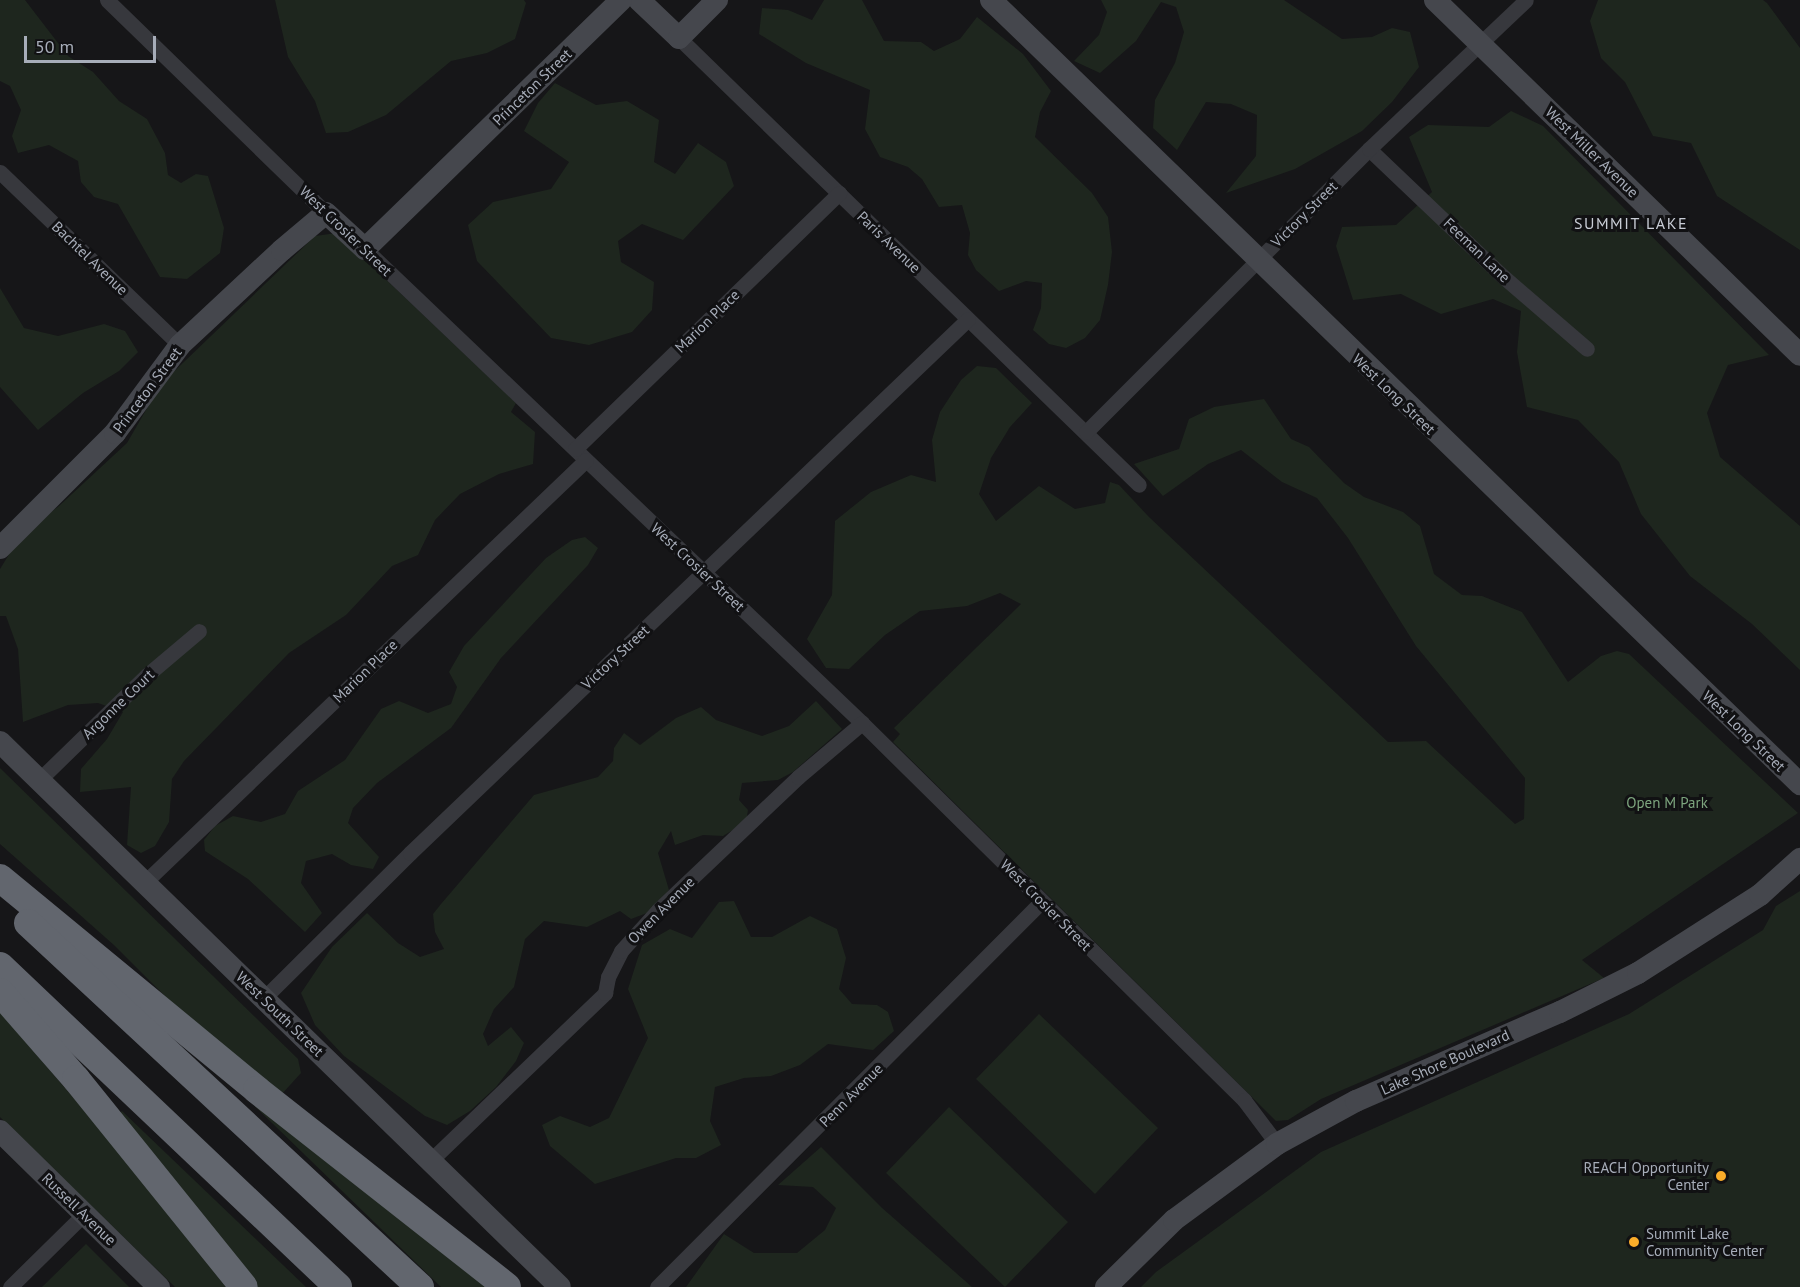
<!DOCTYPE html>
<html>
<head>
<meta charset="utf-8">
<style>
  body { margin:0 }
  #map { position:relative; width:1800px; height:1287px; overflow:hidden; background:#161618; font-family:"PT Sans",sans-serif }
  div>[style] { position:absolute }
  .green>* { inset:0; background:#1e261e }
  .street>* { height:15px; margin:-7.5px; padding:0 7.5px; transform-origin:7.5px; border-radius:7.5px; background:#37383d }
  .secondary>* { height:22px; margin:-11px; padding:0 11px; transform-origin:11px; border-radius:11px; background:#45474d }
  .highway>* { height:28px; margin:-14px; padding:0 14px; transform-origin:14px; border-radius:14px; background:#62666e }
  .dots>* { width:16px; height:16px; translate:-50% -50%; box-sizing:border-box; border:3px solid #111113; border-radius:50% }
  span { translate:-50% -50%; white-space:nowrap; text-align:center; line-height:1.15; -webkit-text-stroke:6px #111113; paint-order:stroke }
  .street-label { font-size:15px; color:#a7adb9 }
  .park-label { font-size:15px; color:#7da57e }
  .poi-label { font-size:15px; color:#a7adb9 }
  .right { translate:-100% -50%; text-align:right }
  .left { translate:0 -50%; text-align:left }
  .neighbourhood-label { font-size:16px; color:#c8ccd5; letter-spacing:1.5px }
  .scale { position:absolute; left:24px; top:36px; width:132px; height:27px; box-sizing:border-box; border:3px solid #a7adb9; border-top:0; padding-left:8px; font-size:18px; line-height:21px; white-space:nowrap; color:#a7adb9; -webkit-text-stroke:4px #111113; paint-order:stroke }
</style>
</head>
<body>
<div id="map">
  <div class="green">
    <div style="clip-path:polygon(0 0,25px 0,68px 56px,93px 72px,119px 101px,147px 119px,165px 153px,168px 175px,181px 183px,196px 174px,208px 176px,224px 228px,220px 253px,187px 279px,160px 277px,118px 204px,94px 197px,81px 182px,78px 161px,49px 145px,18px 153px,12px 136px,21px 110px,10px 86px,0 81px)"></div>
    <div style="clip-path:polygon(275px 0,524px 0,526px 3px,515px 39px,487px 53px,451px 61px,386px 115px,348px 132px,326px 133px,315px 101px,288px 57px)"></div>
    <div style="clip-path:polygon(824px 0,862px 0,884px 41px,921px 42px,934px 51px,960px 39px,977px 17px,1023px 54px,1051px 91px,1040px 112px,1035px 137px,1092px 193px,1108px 217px,1112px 252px,1108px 285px,1100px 320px,1085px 338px,1066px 348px,1049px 344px,1033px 330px,1041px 308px,1042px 283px,1026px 281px,999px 291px,976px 270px,968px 255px,970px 233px,962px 205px,939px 207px,922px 179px,908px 167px,880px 157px,865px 129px,870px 90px,806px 63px,759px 34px,762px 8px,788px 10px,812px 20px)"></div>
    <div style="clip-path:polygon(1101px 0,1284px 0,1342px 39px,1372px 37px,1392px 28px,1410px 32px,1419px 67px,1392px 102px,1362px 131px,1295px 169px,1226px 193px,1256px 156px,1257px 115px,1231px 104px,1206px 102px,1177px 150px,1153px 128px,1155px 100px,1175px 63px,1184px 32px,1176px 7px,1161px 2px,1136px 41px,1100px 73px,1074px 61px,1099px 35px,1107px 12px)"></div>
    <div style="clip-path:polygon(1598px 0,1763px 0,1767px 3px,1800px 48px,1800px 250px,1717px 196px,1691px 143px,1653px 136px,1625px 82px,1601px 58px,1590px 21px)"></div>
    <div style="clip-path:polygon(555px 83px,596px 105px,627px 101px,659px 120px,654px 162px,675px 174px,698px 143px,726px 162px,734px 186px,683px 240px,642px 224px,618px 241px,621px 262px,654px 282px,652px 310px,632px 332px,589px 345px,551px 338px,477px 261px,468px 225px,493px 202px,551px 189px,569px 162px,524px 131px,538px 103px)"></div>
    <div style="clip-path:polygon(1511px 111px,1543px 126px,1769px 355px,1728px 365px,1707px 413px,1720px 457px,1800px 526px,1800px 670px,1752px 624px,1690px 576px,1641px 514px,1619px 462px,1578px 420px,1527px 407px,1517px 352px,1521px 311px,1493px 299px,1441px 314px,1401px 294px,1353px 300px,1336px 246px,1342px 227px,1396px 225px,1432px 192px,1409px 137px,1428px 125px,1489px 127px)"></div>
    <div style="clip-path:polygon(337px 233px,516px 403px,511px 412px,535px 432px,533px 464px,499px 474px,460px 494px,435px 520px,418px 555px,392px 566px,346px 615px,289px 653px,184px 761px,172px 779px,169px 822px,155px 846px,141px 853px,127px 845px,131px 787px,80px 792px,81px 769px,107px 739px,123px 712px,98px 703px,68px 705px,23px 722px,18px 649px,6px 616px,0 616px,0 569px,21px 535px,59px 506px,127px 443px,161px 384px,315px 236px)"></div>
    <div style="clip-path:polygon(0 288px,24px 328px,58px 336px,104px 324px,125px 331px,138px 352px,119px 371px,83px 393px,38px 430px,0 387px)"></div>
    <div style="clip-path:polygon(977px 366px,996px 368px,1032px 403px,1010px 427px,991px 458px,979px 494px,996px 521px,1039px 486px,1075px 509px,1105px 503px,1110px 482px,1119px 485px,1149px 517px,1388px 742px,1426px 741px,1515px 824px,1524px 819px,1525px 778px,1416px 646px,1348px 538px,1317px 498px,1282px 482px,1241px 450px,1208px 464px,1163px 496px,1134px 464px,1179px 449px,1189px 419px,1214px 407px,1264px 399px,1291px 439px,1309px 447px,1344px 483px,1364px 497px,1403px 512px,1420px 526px,1434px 574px,1462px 595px,1482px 596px,1522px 612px,1568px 682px,1601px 656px,1617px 651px,1629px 654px,1798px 813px,1582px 960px,1604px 978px,1321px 1099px,1288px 1120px,1276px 1121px,893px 742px,900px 734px,894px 728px,1021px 604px,1000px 593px,967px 606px,920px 611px,885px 635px,849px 669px,826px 668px,807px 639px,832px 595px,835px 521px,871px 492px,911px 475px,936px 482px,932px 440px,940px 412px,961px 380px)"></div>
    <div style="clip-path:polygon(585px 537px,598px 548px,588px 565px,501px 658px,451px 728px,377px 783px,353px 808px,348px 823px,379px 857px,373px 869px,351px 865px,332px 854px,306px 861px,301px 883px,322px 913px,305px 932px,248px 879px,205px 851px,204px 840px,215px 826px,233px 816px,261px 822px,285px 814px,298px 791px,345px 760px,381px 709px,399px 701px,428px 713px,451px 704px,457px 687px,449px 672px,464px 646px,546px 558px,572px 540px)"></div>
    <div style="clip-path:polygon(816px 701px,842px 729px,793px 772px,778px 780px,742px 783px,739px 800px,748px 810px,746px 822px,723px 836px,703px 835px,675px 845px,671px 831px,658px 853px,669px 890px,647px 913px,631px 919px,620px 911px,587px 927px,544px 921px,525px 939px,514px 987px,494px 1009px,483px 1034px,488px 1046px,511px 1027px,524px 1043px,516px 1061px,496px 1087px,470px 1111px,447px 1125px,425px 1116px,344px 1056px,315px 1025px,301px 993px,332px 947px,367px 913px,398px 943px,420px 957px,444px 949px,435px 932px,433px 914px,441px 904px,534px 795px,598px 777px,613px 761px,614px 748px,624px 733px,640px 745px,676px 718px,701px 707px,716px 720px,762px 736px,789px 726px)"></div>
    <div style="clip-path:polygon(0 768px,298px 1059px,301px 1073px,281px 1095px,219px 1050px,115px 946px,0 844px)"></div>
    <div style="clip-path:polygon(1800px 891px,1800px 1287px,1141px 1287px,1156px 1272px,1321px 1152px,1629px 1014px,1763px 930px,1776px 906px)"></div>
    <div style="clip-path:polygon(734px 901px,751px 937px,772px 937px,810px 916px,837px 929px,846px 958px,839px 989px,852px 1004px,877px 1005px,888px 1012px,894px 1031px,873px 1050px,828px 1044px,800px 1065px,771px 1076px,744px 1078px,715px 1087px,710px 1121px,721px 1145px,696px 1158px,676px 1158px,595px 1184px,550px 1146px,542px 1125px,560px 1116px,590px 1127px,609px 1118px,648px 1038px,628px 989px,642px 945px,670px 929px,692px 938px,719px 902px)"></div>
    <div style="clip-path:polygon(0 1012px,96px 1124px,226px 1287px,175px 1287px,0 1117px)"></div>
    <div style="clip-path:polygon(1039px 1014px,1158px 1128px,1095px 1194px,976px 1079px)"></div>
    <div style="clip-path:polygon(198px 1051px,493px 1287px,441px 1287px)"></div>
    <div style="clip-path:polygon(949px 1107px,1068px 1222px,1005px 1287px,886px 1173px)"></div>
    <div style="clip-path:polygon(122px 1111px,306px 1287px,253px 1287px,115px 1117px)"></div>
    <div style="clip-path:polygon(821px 1147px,881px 1207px,972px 1287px,686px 1287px,724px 1234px,754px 1253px,797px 1253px,825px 1230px,836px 1208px,813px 1187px,778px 1185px)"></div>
    <div style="clip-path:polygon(86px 1244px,129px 1287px,42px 1287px)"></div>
  </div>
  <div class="street">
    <div style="left:107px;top:0;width:305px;rotate:44.2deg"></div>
    <div style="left:679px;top:38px;width:641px;rotate:44.18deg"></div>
    <div style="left:1369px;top:149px;width:180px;rotate:43.6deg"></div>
    <div style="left:1499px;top:273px;width:116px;rotate:40.8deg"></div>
    <div style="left:0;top:172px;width:250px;rotate:43.9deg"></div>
    <div style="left:365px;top:249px;width:687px;rotate:43.64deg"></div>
    <div style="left:862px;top:723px;width:537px;rotate:44.62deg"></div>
    <div style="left:1244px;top:1100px;width:55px;rotate:53.1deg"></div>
    <div style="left:1086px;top:432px;width:400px;rotate:-45deg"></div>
    <div style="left:1369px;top:149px;width:216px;rotate:-43.5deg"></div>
    <div style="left:575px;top:449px;width:368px;rotate:-44.1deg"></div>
    <div style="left:39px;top:780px;width:151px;rotate:-44.2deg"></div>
    <div style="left:147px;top:675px;width:68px;rotate:-40.2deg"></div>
    <div style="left:145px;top:882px;width:610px;rotate:-43.74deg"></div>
    <div style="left:264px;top:998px;width:206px;rotate:-44.8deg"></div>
    <div style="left:410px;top:853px;width:772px;rotate:-43.74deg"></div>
    <div style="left:430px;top:1161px;width:243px;rotate:-43.8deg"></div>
    <div style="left:605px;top:993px;width:16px;rotate:-79deg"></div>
    <div style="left:608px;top:977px;width:29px;rotate:-63deg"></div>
    <div style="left:621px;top:951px;width:55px;rotate:-47.9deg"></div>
    <div style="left:658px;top:910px;width:193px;rotate:-43.5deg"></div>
    <div style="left:798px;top:777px;width:84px;rotate:-40.2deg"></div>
    <div style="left:10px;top:1287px;width:104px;rotate:-44.6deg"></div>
    <div style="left:657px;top:1287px;width:545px;rotate:-45.07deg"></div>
  </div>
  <div class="secondary">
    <div style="left:639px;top:0;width:55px;rotate:43.5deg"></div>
    <div style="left:679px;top:38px;width:54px;rotate:-45deg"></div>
    <div style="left:991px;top:0;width:1127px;rotate:44.1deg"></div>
    <div style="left:1435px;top:0;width:509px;rotate:44.2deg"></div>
    <div style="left:0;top:548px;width:163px;rotate:-45deg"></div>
    <div style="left:115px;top:433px;width:109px;rotate:-53.5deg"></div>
    <div style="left:180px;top:345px;width:139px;rotate:-43deg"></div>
    <div style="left:282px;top:250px;width:57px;rotate:-40.1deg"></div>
    <div style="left:326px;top:213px;width:53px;rotate:42.7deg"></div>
    <div style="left:365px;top:249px;width:357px;rotate:-44.2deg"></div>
    <div style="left:0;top:742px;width:781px;rotate:44.22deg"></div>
    <div style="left:0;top:1131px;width:223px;rotate:44.5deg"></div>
    <div style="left:1106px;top:1287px;width:95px;rotate:-44.6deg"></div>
    <div style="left:1174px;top:1220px;width:128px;rotate:-36.4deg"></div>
    <div style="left:1277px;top:1144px;width:90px;rotate:-28.6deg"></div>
    <div style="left:1356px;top:1101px;width:223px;rotate:-23.6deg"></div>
    <div style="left:1560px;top:1012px;width:87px;rotate:-26.6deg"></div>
    <div style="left:1638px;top:973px;width:145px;rotate:-32.6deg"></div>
    <div style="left:1760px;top:895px;width:54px;rotate:-42deg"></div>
  </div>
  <div class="highway">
    <div style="left:0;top:878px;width:333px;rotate:39.5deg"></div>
    <div style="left:257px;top:1090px;width:318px;rotate:38.2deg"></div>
    <div style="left:28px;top:923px;width:535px;rotate:42.88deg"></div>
    <div style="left:0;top:966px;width:466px;rotate:43.5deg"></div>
    <div style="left:0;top:992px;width:116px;rotate:48.9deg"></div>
    <div style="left:76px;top:1079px;width:267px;rotate:51.1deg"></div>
  </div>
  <div class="dots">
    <div style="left:1721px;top:1176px;background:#fbad2a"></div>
    <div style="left:1634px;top:1242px;background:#fbad2a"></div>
  </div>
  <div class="street-label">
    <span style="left:532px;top:87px;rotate:-44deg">Princeton Street</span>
    <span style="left:1592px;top:152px;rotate:44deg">West Miller Avenue</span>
    <span style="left:1304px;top:214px;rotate:-45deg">Victory Street</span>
    <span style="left:346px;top:231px;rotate:44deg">West Crosier Street</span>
    <span style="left:889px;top:242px;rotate:44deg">Paris Avenue</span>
    <span style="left:1477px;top:250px;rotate:44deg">Feeman Lane</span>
    <span style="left:90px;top:258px;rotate:44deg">Bachtel Avenue</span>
    <span style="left:707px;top:321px;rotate:-44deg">Marion Place</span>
    <span style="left:147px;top:390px;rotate:-53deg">Princeton Street</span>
    <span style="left:1394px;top:394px;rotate:44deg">West Long Street</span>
    <span style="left:698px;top:567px;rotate:43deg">West Crosier Street</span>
    <span style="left:615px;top:657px;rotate:-43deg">Victory Street</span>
    <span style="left:365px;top:671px;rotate:-44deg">Marion Place</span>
    <span style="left:118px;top:704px;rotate:-44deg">Argonne Court</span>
    <span style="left:1744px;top:731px;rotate:44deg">West Long Street</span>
    <span style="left:1046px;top:905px;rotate:45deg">West Crosier Street</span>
    <span style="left:661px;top:910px;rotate:-45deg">Owen Avenue</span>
    <span style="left:280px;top:1014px;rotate:44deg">West South Street</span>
    <span style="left:1445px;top:1062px;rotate:-24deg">Lake Shore Boulevard</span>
    <span style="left:851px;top:1095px;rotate:-45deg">Penn Avenue</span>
    <span style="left:79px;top:1209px;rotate:44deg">Russell Avenue</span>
  </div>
  <div class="park-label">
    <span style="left:1667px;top:803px">Open M Park</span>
  </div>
  <div class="poi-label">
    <span class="right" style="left:1709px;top:1176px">REACH Opportunity<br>Center</span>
    <span class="left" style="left:1646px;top:1242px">Summit Lake<br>Community Center</span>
  </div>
  <div class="neighbourhood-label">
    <span style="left:1631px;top:223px">SUMMIT LAKE</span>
  </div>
  <div class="scale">50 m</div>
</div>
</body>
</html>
